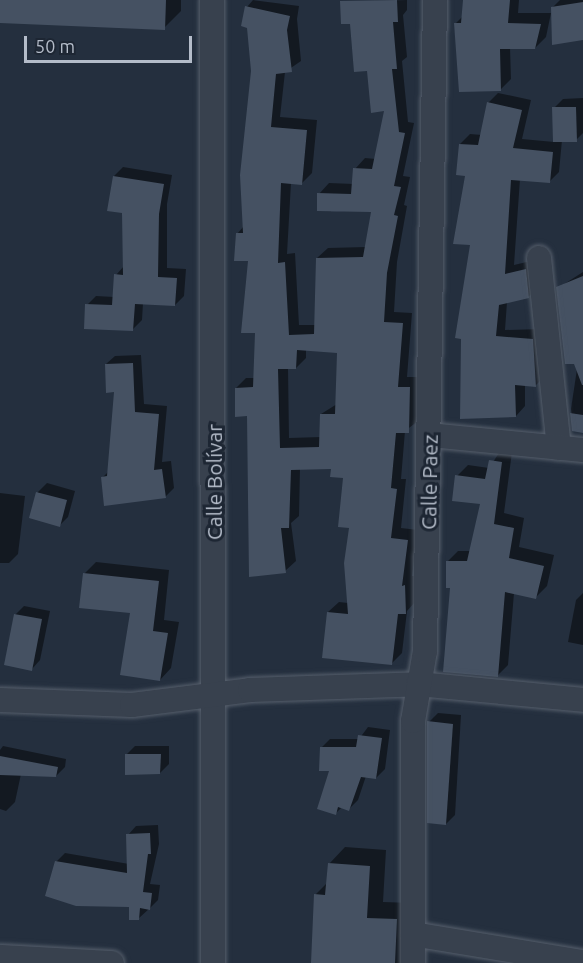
<!DOCTYPE html>
<html>
<head>
<meta charset="utf-8">
<style>
  body { margin:0 }
  #map { position:relative; width:583px; height:963px; overflow:hidden; background:#242f3e; font-family:Ubuntu,sans-serif }
  div>[style] { position:absolute }
  .shadow>* { inset:0; background:#0007 }
  .building>* { inset:0; background:#455162 }
  .roads { filter:drop-shadow(0 0 2px #565f6c) drop-shadow(0 0 2px #565f6c) }
  .street>* { height:24px; margin:-12px; padding:0 12px; transform-origin:12px; border-radius:12px; background:#38414e }
  span { translate:-50% -50%; white-space:nowrap; text-align:center; line-height:1.15; -webkit-text-stroke:6px #1d2633; paint-order:stroke }
  .street-label { font-size:21px; color:#b4bcc9 }
  .scale { position:absolute; left:24px; top:36px; width:168px; height:27px; box-sizing:border-box; border:3px solid #b4bcc9; border-top:0; padding-left:8px; font-size:18px; line-height:21px; white-space:nowrap; color:#b4bcc9; -webkit-text-stroke:4px #1d2633; paint-order:stroke }
</style>
</head>
<body>
<div id="map">
  <div class="shadow">
    <div style="clip-path:polygon(0 0,181px 0,181px 11px,164px 28px,0 22px)"></div>
    <div style="clip-path:polygon(evenodd,253px 0,299px 6px,297px 19px,301px 61px,285px 72px,280px 117px,317px 120px,312px 173px,301px 184px,291px 183px,287px 254px,295px 253px,299px 325px,316px 325px,317px 258px,328px 248px,366px 247px,373px 210px,319px 194px,329px 183px,354px 184px,355px 169px,365px 158px,376px 159px,386px 110px,341px 2px,407px 0,407px 10px,403px 15px,407px 57px,402px 61px,408px 122px,414px 123px,403px 176px,410px 177px,404px 205px,407px 206px,397px 262px,394px 312px,412px 313px,407px 377px,419px 377px,418px 421px,405px 431px,401px 479px,406px 479px,401px 528px,418px 530px,412px 576px,415px 576px,415px 602px,407px 611px,402px 653px,392px 663px,328px 612px,339px 602px,348px 603px,351px 527px,345px 476px,332px 468px,300px 468px,299px 516px,291px 523px,296px 561px,285px 571px,249px 415px,236px 388px,246px 378px,255px 378px,257px 332px,249px 260px,237px 234px,244px 226px,253px 71px,247px 7px,253px 0,306px 349px,338px 352px,337px 404px,321px 414px,321px 437px,289px 438px,288px 368px,296px 368px,306px 358px,306px 349px)"></div>
    <div style="clip-path:polygon(465px 0,519px 0,518px 13px,551px 13px,546px 37px,535px 48px,510px 47px,511px 79px,500px 90px,456px 23px,463px 16px)"></div>
    <div style="clip-path:polygon(560px 0,583px 0,583px 39px,552px 8px)"></div>
    <div style="clip-path:polygon(498px 93px,531px 100px,522px 139px,554px 142px,554px 108px,563px 99px,583px 98px,583px 133px,576px 140px,562px 140px,559px 172px,549px 182px,520px 179px,514px 265px,535px 260px,538px 287px,528px 297px,507px 302px,505px 330px,542px 329px,545px 376px,536px 385px,525px 385px,525px 406px,516px 416px,472px 244px,467px 175px,460px 144px,470px 134px,482px 135px,488px 103px)"></div>
    <div style="clip-path:polygon(123px 167px,172px 175px,167px 204px,167px 268px,186px 269px,184px 296px,175px 305px,143px 303px,142px 320px,133px 329px,87px 305px,96px 296px,114px 297px,116px 275px,124px 266px,124px 212px,114px 176px)"></div>
    <div style="clip-path:polygon(583px 272px,583px 309px,558px 288px)"></div>
    <div style="clip-path:polygon(583px 329px,583px 431px,573px 430px,571px 409px)"></div>
    <div style="clip-path:polygon(141px 355px,144px 404px,167px 406px,162px 462px,171px 461px,174px 488px,165px 497px,103px 477px,109px 471px,115px 391px,106px 364px,115px 356px)"></div>
    <div style="clip-path:polygon(501px 450px,512px 452px,504px 513px,524px 518px,519px 547px,554px 555px,547px 586px,536px 597px,514px 593px,508px 665px,497px 676px,452px 587px,447px 562px,458px 551px,471px 551px,481px 502px,457px 476px,468px 465px,489px 468px)"></div>
    <div style="clip-path:polygon(47px 483px,75px 491px,68px 517px,59px 526px,31px 517px,38px 492px)"></div>
    <div style="clip-path:polygon(0 493px,25px 496px,18px 554px,9px 563px,0 563px)"></div>
    <div style="clip-path:polygon(96px 562px,169px 570px,164px 620px,179px 622px,171px 668px,160px 680px,132px 612px,84px 574px)"></div>
    <div style="clip-path:polygon(583px 593px,583px 645px,568px 642px,576px 600px)"></div>
    <div style="clip-path:polygon(24px 606px,50px 611px,40px 660px,32px 669px,15px 615px)"></div>
    <div style="clip-path:polygon(438px 713px,461px 715px,455px 815px,446px 824px,429px 722px)"></div>
    <div style="clip-path:polygon(368px 727px,390px 730px,385px 769px,376px 778px,366px 776px,358px 800px,349px 809px,342px 807px,335px 814px,332px 770px,321px 748px,330px 739px,359px 739px)"></div>
    <div style="clip-path:polygon(3px 746px,66px 759px,65px 767px,56px 776px,21px 774px,15px 802px,6px 811px,0 809px,0 750px)"></div>
    <div style="clip-path:polygon(135px 746px,169px 746px,169px 764px,160px 773px,126px 755px)"></div>
    <div style="clip-path:polygon(158px 825px,159px 844px,150px 884px,160px 885px,158px 900px,150px 908px,138px 919px,130px 906px,77px 904px,56px 862px,65px 853px,129px 864px,128px 835px,136px 826px)"></div>
    <div style="clip-path:polygon(345px 847px,386px 850px,383px 902px,413px 903px,410px 963px,312px 963px,316px 894px,328px 882px,329px 864px)"></div>
  </div>
  <div class="building">
    <div style="clip-path:polygon(0 0,166px 0,165px 30px,0 23px)"></div>
    <div style="clip-path:polygon(evenodd,397px 0,398px 22px,393px 22px,397px 69px,392px 69px,399px 132px,405px 133px,394px 186px,401px 187px,394px 215px,398px 216px,387px 273px,384px 322px,403px 323px,398px 387px,410px 387px,409px 433px,396px 433px,391px 488px,397px 489px,391px 538px,408px 540px,402px 586px,405px 585px,406px 614px,398px 614px,392px 665px,322px 658px,327px 612px,348px 614px,344px 563px,349px 528px,338px 527px,343px 478px,330px 477px,331px 469px,291px 470px,289px 528px,281px 528px,286px 573px,249px 577px,247px 416px,235px 417px,235px 388px,253px 387px,255px 333px,241px 333px,248px 261px,234px 261px,236px 233px,243px 233px,240px 175px,251px 71px,247px 28px,241px 26px,245px 6px,290px 16px,287px 30px,292px 72px,276px 74px,271px 127px,307px 130px,302px 185px,281px 183px,278px 263px,285px 262px,289px 335px,314px 334px,316px 258px,363px 257px,371px 212px,317px 211px,317px 193px,351px 194px,353px 168px,372px 169px,384px 111px,371px 113px,367px 71px,354px 72px,350px 24px,341px 24px,340px 1px,397px 0,297px 350px,337px 353px,335px 414px,320px 414px,319px 447px,280px 448px,278px 369px,296px 369px,297px 350px)"></div>
    <div style="clip-path:polygon(463px 0,510px 0,508px 23px,541px 24px,535px 49px,500px 49px,501px 91px,459px 92px,454px 23px,461px 23px)"></div>
    <div style="clip-path:polygon(583px 2px,583px 40px,552px 45px,551px 7px)"></div>
    <div style="clip-path:polygon(487px 102px,522px 110px,513px 148px,553px 152px,550px 183px,511px 180px,505px 274px,526px 269px,529px 298px,499px 305px,496px 336px,533px 339px,536px 387px,515px 385px,516px 417px,460px 419px,461px 339px,455px 338px,470px 245px,453px 244px,465px 176px,456px 175px,459px 144px,478px 145px)"></div>
    <div style="clip-path:polygon(552px 107px,576px 107px,577px 142px,553px 142px)"></div>
    <div style="clip-path:polygon(113px 176px,164px 184px,159px 214px,158px 277px,177px 278px,175px 306px,135px 304px,133px 331px,84px 329px,85px 304px,112px 305px,114px 274px,123px 275px,122px 213px,107px 211px)"></div>
    <div style="clip-path:polygon(583px 276px,583px 385px,582px 385px,574px 364px,565px 364px,556px 287px)"></div>
    <div style="clip-path:polygon(133px 363px,135px 412px,159px 414px,154px 470px,162px 469px,166px 498px,104px 506px,101px 477px,107px 476px,114px 392px,106px 393px,105px 364px)"></div>
    <div style="clip-path:polygon(570px 413px,583px 415px,583px 433px,572px 431px)"></div>
    <div style="clip-path:polygon(489px 460px,502px 462px,494px 524px,514px 528px,509px 558px,544px 566px,536px 599px,505px 592px,498px 677px,443px 672px,450px 588px,446px 588px,446px 561px,467px 561px,480px 504px,452px 501px,455px 475px,485px 479px)"></div>
    <div style="clip-path:polygon(36px 492px,67px 500px,60px 527px,29px 518px)"></div>
    <div style="clip-path:polygon(83px 573px,159px 581px,153px 631px,168px 633px,160px 681px,120px 675px,130px 613px,79px 608px)"></div>
    <div style="clip-path:polygon(14px 614px,42px 619px,32px 671px,4px 665px)"></div>
    <div style="clip-path:polygon(427px 721px,453px 724px,446px 825px,427px 823px)"></div>
    <div style="clip-path:polygon(358px 735px,382px 738px,376px 779px,361px 777px,349px 811px,338px 807px,336px 815px,317px 809px,329px 771px,319px 771px,320px 747px,356px 747px)"></div>
    <div style="clip-path:polygon(125px 754px,161px 754px,160px 774px,125px 775px)"></div>
    <div style="clip-path:polygon(0 756px,58px 767px,56px 777px,0 775px)"></div>
    <div style="clip-path:polygon(150px 833px,151px 854px,148px 854px,143px 892px,152px 893px,150px 910px,140px 908px,139px 920px,129px 920px,129px 907px,76px 906px,45px 896px,55px 861px,127px 873px,126px 834px)"></div>
    <div style="clip-path:polygon(328px 863px,370px 866px,367px 918px,397px 919px,395px 963px,311px 963px,314px 894px,325px 895px)"></div>
  </div>
  <div class="roads">
    <div class="street">
      <div style="left:212px;top:0;width:963px;rotate:89.94deg"></div>
      <div style="left:539px;top:258px;width:191px;rotate:84deg"></div>
      <div style="left:430px;top:435px;width:154px;rotate:5.6deg"></div>
      <div style="left:0;top:700px;width:132px;rotate:2.2deg"></div>
      <div style="left:132px;top:705px;width:119px;rotate:-7.2deg"></div>
      <div style="left:250px;top:690px;width:168px;rotate:-2deg"></div>
      <div style="left:418px;top:684px;width:166px;rotate:5.5deg"></div>
      <div style="left:413px;top:934px;width:172px;rotate:9.4deg"></div>
      <div style="left:0;top:957px;width:112px;rotate:3.1deg"></div>
      <div style="left:413px;top:963px;width:242px;rotate:-90deg"></div>
      <div style="left:413px;top:721px;width:71px;rotate:-80.3deg"></div>
      <div style="left:425px;top:651px;width:651px;rotate:-89.12deg"></div>
    </div>
  </div>
  <div class="street-label">
    <span style="left:214px;top:482px;rotate:-90deg">Calle Bolívar</span>
    <span style="left:429px;top:482px;rotate:-89deg">Calle Paez</span>
  </div>
  <div class="scale">50 m</div>
</div>
</body>
</html>
